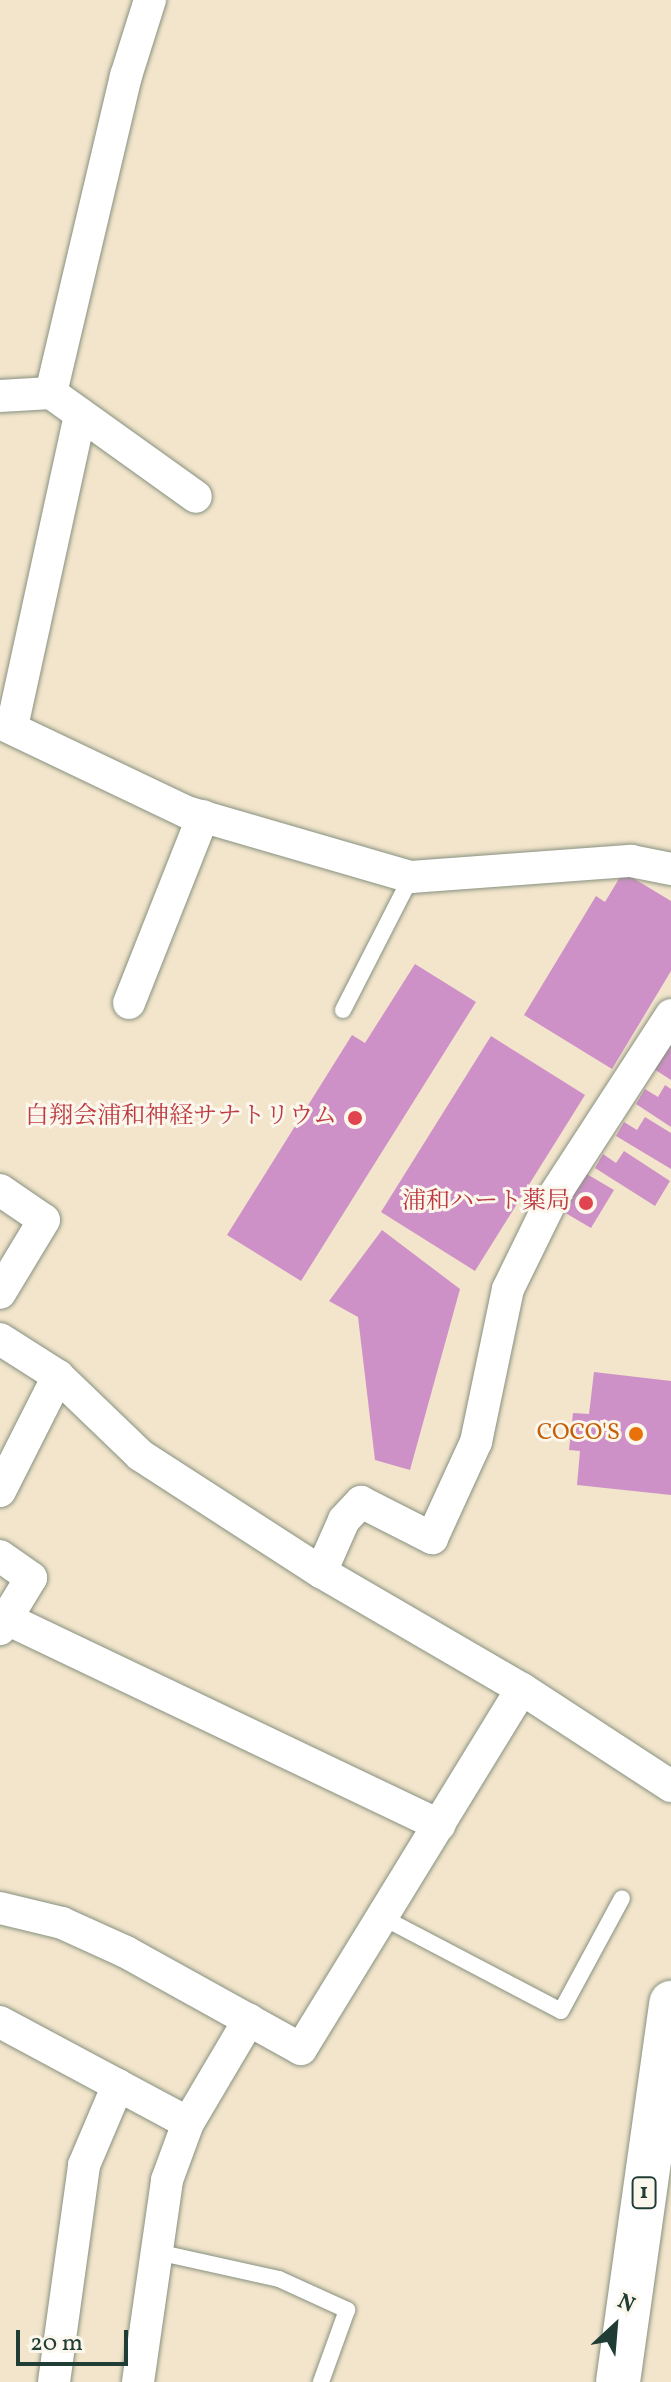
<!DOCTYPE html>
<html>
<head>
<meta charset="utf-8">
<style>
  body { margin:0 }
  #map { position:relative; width:671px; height:2382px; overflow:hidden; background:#f2e5cb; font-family:Vollkorn,"Noto Serif JP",serif }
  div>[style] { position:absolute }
  .building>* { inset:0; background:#ce91c7 }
  .roads { filter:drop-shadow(0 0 2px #889180) drop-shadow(0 0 2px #889180) }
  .service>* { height:16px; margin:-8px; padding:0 8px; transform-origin:8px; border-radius:8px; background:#fff }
  .minor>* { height:32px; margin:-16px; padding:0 16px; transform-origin:16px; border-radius:16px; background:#fff }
  .primary>* { height:44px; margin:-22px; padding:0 22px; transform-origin:22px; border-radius:22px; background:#fff }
  .dots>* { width:22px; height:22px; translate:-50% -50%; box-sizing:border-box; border:4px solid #fbf7ec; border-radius:50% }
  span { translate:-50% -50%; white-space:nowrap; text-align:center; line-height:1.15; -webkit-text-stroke:6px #fbf7ec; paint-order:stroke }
  .shield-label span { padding:2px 6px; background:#fbf7ec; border:2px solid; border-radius:6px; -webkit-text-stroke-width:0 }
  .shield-label { font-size:22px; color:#1f3d34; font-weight:700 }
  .health-label { font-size:24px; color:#be3a42 }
  .right { translate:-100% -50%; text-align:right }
  .food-label { font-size:24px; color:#c56008 }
  .north { position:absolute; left:575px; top:2286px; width:80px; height:80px; -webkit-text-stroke:6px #fbf7ec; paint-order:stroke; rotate:26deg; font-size:22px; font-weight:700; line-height:32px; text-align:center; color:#1f3d34 }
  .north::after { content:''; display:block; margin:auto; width:28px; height:36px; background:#1f3d34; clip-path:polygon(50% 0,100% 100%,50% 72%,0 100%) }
  .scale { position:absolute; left:16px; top:2330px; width:112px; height:36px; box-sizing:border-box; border:4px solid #1f3d34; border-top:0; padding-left:10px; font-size:24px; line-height:28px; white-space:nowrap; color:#1f3d34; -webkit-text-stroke:6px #fbf7ec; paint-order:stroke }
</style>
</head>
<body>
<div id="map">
  <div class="building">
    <div style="clip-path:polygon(623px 872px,671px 901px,671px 971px,612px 1069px,524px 1015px,596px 896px,605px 902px)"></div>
    <div style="clip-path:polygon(415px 964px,476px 1002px,301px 1281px,227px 1235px,352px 1035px,365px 1043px)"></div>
    <div style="clip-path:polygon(491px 1036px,585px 1095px,475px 1271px,381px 1212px)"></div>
    <div style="clip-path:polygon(671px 1042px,671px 1080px,654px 1069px)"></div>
    <div style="clip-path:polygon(665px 1085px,671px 1089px,671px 1127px,636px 1104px,645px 1089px,658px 1097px)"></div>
    <div style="clip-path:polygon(645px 1117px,671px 1133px,671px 1169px,616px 1136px,624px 1122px,637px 1130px)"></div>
    <div style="clip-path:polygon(624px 1151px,670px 1181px,655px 1206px,595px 1168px,603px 1154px,616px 1163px)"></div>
    <div style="clip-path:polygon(585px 1173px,614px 1190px,591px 1228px,562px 1211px)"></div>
    <div style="clip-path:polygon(382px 1230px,460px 1289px,410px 1470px,375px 1460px,358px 1317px,329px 1301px)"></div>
    <div style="clip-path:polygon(594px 1372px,671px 1381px,671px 1495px,577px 1485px,580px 1451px,569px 1450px,573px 1413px,589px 1414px)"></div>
  </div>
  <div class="roads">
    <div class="service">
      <div style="left:343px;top:1010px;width:149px;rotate:-62.9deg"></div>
      <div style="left:382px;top:1917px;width:202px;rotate:27.7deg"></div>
      <div style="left:561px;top:2011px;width:128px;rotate:-61.6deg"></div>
      <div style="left:157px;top:2252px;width:125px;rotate:12.5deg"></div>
      <div style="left:279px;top:2279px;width:75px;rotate:24.5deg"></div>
      <div style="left:347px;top:2310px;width:77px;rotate:109.9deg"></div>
    </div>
    <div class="minor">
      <div style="left:51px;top:393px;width:326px;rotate:-76.7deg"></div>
      <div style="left:126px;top:76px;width:80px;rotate:-72.5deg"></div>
      <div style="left:0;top:396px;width:51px;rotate:-3.4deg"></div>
      <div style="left:51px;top:393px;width:178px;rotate:35.6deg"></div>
      <div style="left:0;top:723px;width:207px;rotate:25.5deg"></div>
      <div style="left:187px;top:812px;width:233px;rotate:16.2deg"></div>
      <div style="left:411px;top:877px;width:221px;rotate:-4.2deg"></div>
      <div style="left:631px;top:861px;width:41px;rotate:11.3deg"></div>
      <div style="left:12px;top:727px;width:320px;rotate:-77.7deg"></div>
      <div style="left:129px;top:1003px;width:201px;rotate:-68.4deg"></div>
      <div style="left:0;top:1190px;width:53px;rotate:34.3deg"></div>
      <div style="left:44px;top:1220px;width:85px;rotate:121.1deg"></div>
      <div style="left:0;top:1339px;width:69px;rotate:32.5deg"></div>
      <div style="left:58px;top:1376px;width:114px;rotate:43.9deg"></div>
      <div style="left:140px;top:1455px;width:216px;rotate:32.9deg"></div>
      <div style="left:321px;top:1572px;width:233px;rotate:30.2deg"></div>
      <div style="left:522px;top:1689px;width:178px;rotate:33.1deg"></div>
      <div style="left:0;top:1491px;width:129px;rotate:-63.2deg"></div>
      <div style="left:0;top:1556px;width:38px;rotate:35deg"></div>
      <div style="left:31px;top:1578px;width:60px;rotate:121.3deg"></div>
      <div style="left:321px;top:1572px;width:57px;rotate:-66.1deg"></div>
      <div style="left:344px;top:1520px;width:25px;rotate:-47deg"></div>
      <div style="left:361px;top:1502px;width:80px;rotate:26.9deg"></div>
      <div style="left:432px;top:1538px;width:106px;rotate:-65.4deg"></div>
      <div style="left:476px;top:1442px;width:156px;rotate:-78.2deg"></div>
      <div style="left:508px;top:1289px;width:102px;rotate:-63.9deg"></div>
      <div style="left:553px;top:1197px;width:217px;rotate:-57deg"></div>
      <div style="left:7px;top:1619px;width:479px;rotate:25.5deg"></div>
      <div style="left:0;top:1908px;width:64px;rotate:13.6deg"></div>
      <div style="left:62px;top:1923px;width:70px;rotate:24.4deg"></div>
      <div style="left:126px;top:1952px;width:200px;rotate:29deg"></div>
      <div style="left:301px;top:2049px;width:422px;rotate:-58.5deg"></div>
      <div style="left:0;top:2022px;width:213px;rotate:28.2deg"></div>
      <div style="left:54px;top:2382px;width:219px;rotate:-82.1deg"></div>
      <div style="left:84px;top:2165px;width:87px;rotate:-67deg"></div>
      <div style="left:138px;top:2382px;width:204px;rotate:-81.8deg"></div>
      <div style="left:167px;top:2180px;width:61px;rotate:-69.8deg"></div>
      <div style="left:188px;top:2123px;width:120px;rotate:-59.4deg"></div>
    </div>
    <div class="primary">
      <div style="left:618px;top:2382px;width:383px;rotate:-82deg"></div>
    </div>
  </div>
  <div class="dots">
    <div style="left:355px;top:1118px;background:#e0444e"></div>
    <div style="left:586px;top:1203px;background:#e0444e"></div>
    <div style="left:636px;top:1434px;background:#e8710a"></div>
  </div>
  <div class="shield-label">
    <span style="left:644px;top:2193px">1</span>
  </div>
  <div class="health-label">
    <span class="right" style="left:337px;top:1118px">白翔会浦和神経サナトリウム</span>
    <span class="right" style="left:570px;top:1203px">浦和ハート薬局</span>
  </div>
  <div class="food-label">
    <span class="right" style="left:620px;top:1434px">COCO'S</span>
  </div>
  <div class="north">N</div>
  <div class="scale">20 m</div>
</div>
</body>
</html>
